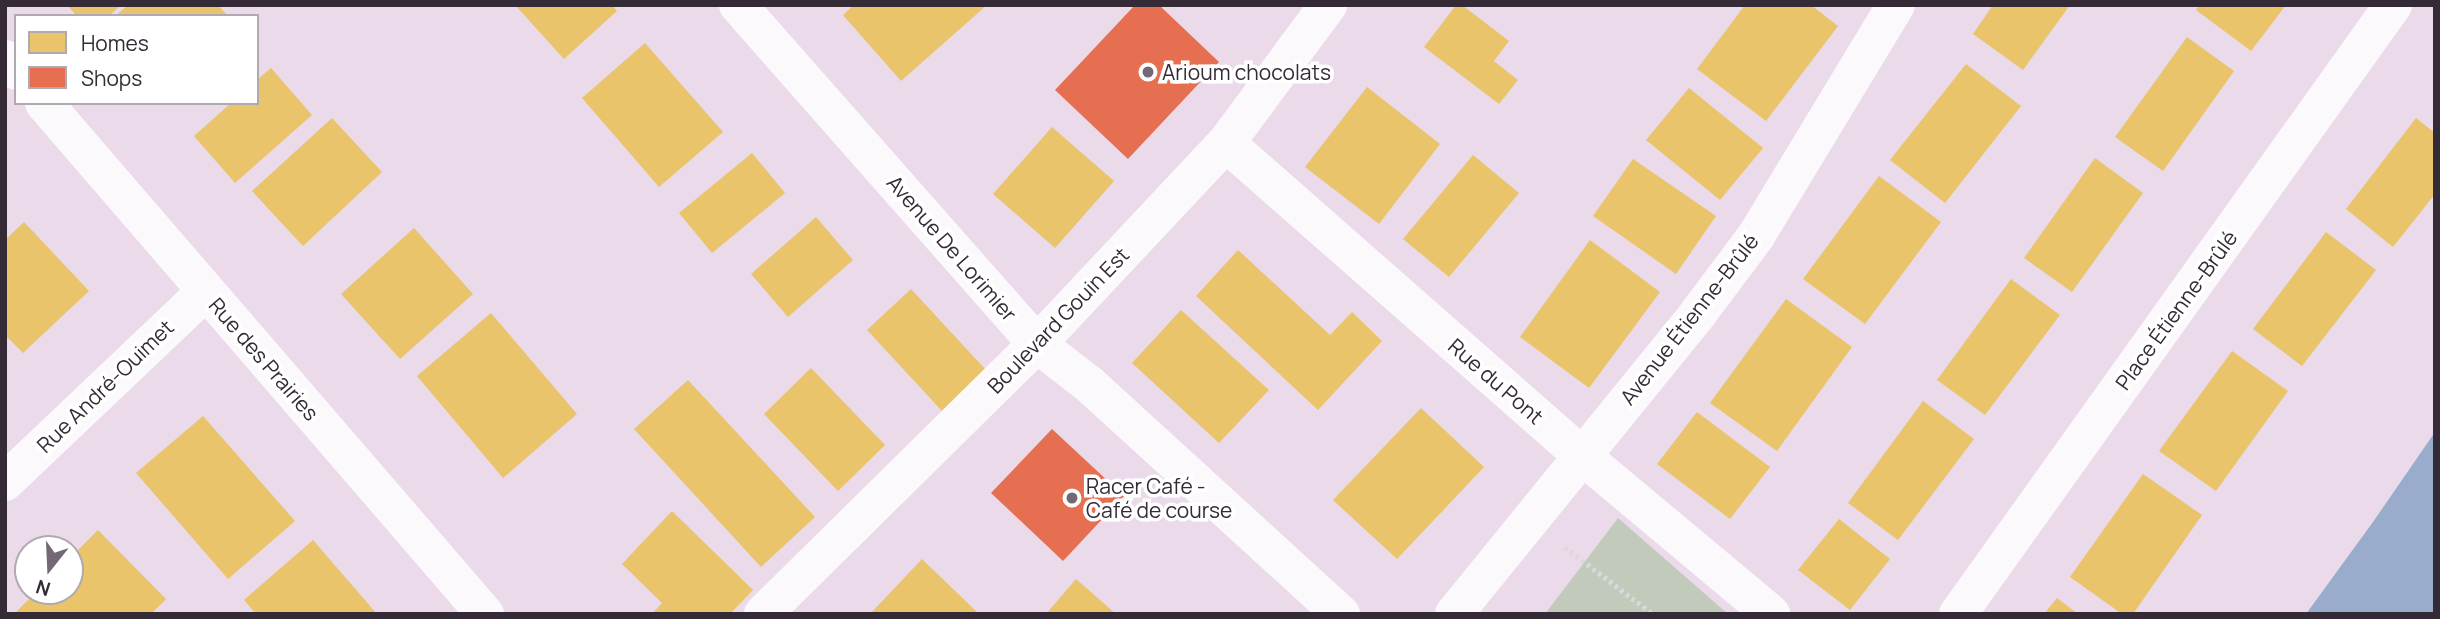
<!DOCTYPE html>
<html>
<head>
<meta charset="utf-8">
<style>
  body { margin:0 }
  #map { position:relative; width:2440px; height:619px; overflow:hidden; background:#eadaea; font-family:Manrope,sans-serif }
  div>[style] { position:absolute }
  .green>* { inset:0; background:#c2cbbb }
  .water>* { inset:0; background:#99accc }
  .homes>* { inset:0; background:#e9c46a }
  .shops>* { inset:0; background:#e76f51 }
  .path>* { height:4.5px; margin-top:-2.25px; transform-origin:0; background:repeating-linear-gradient(90deg,#dcd7dc 0 3.5px,transparent 0 7px) }
  .minor>* { height:38px; margin:-19px; padding:0 19px; transform-origin:19px; border-radius:19px; background:#fcf9fc }
  .dots>* { width:19px; height:19px; translate:-50% -50%; box-sizing:border-box; border:4px solid #fff; border-radius:50% }
  span { translate:-50% -50%; white-space:nowrap; text-align:center; line-height:1.15; -webkit-text-stroke:7px #fff; paint-order:stroke }
  .poi-label { font-size:21px; color:#352b36 }
  .left { translate:0 -50%; text-align:left }
  .street-label { font-size:21px; color:#352b36 }
  .frame { position:absolute; inset:0; border:7px solid #352b36; pointer-events:none }
  .legend { position:absolute; left:14px; top:14px; width:245px; height:91px; box-sizing:border-box; background:#fff; border:2px solid #aeaaaf; margin:0; padding:9px 12px; list-style:none; font-size:21px; color:#352b36 }
  .legend li { display:flex; align-items:center; gap:14px; height:35px }
  .legend b { width:35px; border:2px solid #aeaaaf }
  .north { position:absolute; left:14px; top:535px; width:70px; height:70px; box-sizing:border-box; background:#fff; border:2px solid #aeaaaf; border-radius:50%; rotate:198deg; font-size:19px; font-weight:700; line-height:28px; text-align:center; color:#352b36 }
  .north::after { content:''; display:block; margin:auto; width:24px; height:32px; background:#746875; clip-path:polygon(50% 0,100% 100%,50% 72%,0 100%) }
</style>
</head>
<body>
<div id="map">
  <div class="green">
    <div style="clip-path:polygon(1618px 518px,1728px 614px,1545px 614px)"></div>
  </div>
  <div class="water">
    <div style="clip-path:polygon(2435px 432px,2435px 614px,2306px 614px,2373px 522px)"></div>
  </div>
  <div class="homes">
    <div style="clip-path:polygon(67px 5px,121px 5px,109px 16px,77px 16px)"></div>
    <div style="clip-path:polygon(128px 5px,218px 5px,226px 14px,115px 16px)"></div>
    <div style="clip-path:polygon(515px 5px,612px 5px,617px 11px,564px 59px)"></div>
    <div style="clip-path:polygon(854px 5px,987px 5px,901px 81px,843px 15px)"></div>
    <div style="clip-path:polygon(1456px 5px,1462px 5px,1509px 41px,1494px 61px,1518px 80px,1499px 104px,1424px 47px)"></div>
    <div style="clip-path:polygon(1745px 5px,1811px 5px,1838px 26px,1766px 121px,1697px 69px)"></div>
    <div style="clip-path:polygon(1993px 5px,2070px 5px,2023px 70px,1973px 34px)"></div>
    <div style="clip-path:polygon(2200px 5px,2286px 5px,2251px 51px,2196px 10px)"></div>
    <div style="clip-path:polygon(2187px 37px,2234px 71px,2163px 171px,2115px 137px)"></div>
    <div style="clip-path:polygon(645px 43px,723px 132px,659px 187px,582px 98px)"></div>
    <div style="clip-path:polygon(1966px 64px,2021px 106px,1945px 203px,1890px 160px)"></div>
    <div style="clip-path:polygon(271px 68px,312px 115px,235px 183px,194px 136px,231px 103px,257px 103px,257px 80px)"></div>
    <div style="clip-path:polygon(1367px 87px,1440px 144px,1379px 224px,1305px 167px)"></div>
    <div style="clip-path:polygon(1689px 88px,1763px 148px,1720px 200px,1646px 140px)"></div>
    <div style="clip-path:polygon(332px 118px,382px 172px,303px 246px,252px 191px)"></div>
    <div style="clip-path:polygon(2416px 118px,2435px 133px,2435px 194px,2393px 247px,2346px 209px)"></div>
    <div style="clip-path:polygon(1052px 127px,1114px 181px,1055px 248px,993px 194px)"></div>
    <div style="clip-path:polygon(752px 153px,785px 193px,712px 253px,679px 213px)"></div>
    <div style="clip-path:polygon(1473px 155px,1519px 193px,1449px 277px,1403px 239px)"></div>
    <div style="clip-path:polygon(2095px 158px,2143px 193px,2072px 292px,2024px 258px)"></div>
    <div style="clip-path:polygon(1633px 159px,1716px 216px,1676px 274px,1593px 216px)"></div>
    <div style="clip-path:polygon(1879px 176px,1941px 222px,1865px 324px,1803px 279px)"></div>
    <div style="clip-path:polygon(816px 217px,853px 260px,788px 317px,751px 274px)"></div>
    <div style="clip-path:polygon(24px 222px,89px 291px,23px 353px,5px 335px,5px 240px)"></div>
    <div style="clip-path:polygon(414px 228px,473px 294px,400px 359px,341px 294px)"></div>
    <div style="clip-path:polygon(2326px 232px,2376px 270px,2302px 366px,2253px 329px)"></div>
    <div style="clip-path:polygon(1590px 240px,1660px 292px,1589px 388px,1520px 337px)"></div>
    <div style="clip-path:polygon(1238px 250px,1330px 335px,1352px 312px,1382px 341px,1318px 410px,1196px 296px)"></div>
    <div style="clip-path:polygon(2011px 279px,2060px 315px,1985px 415px,1937px 380px)"></div>
    <div style="clip-path:polygon(911px 289px,986px 370px,942px 411px,867px 330px)"></div>
    <div style="clip-path:polygon(1786px 299px,1852px 347px,1777px 451px,1710px 403px)"></div>
    <div style="clip-path:polygon(1181px 310px,1269px 390px,1219px 443px,1132px 363px)"></div>
    <div style="clip-path:polygon(491px 313px,577px 414px,503px 478px,417px 376px)"></div>
    <div style="clip-path:polygon(2232px 351px,2288px 391px,2216px 491px,2159px 451px)"></div>
    <div style="clip-path:polygon(811px 368px,885px 445px,838px 491px,764px 414px)"></div>
    <div style="clip-path:polygon(688px 380px,815px 517px,761px 567px,634px 429px)"></div>
    <div style="clip-path:polygon(1923px 401px,1974px 439px,1898px 540px,1848px 503px)"></div>
    <div style="clip-path:polygon(1421px 408px,1484px 467px,1397px 559px,1333px 500px)"></div>
    <div style="clip-path:polygon(1697px 412px,1770px 467px,1730px 519px,1657px 464px)"></div>
    <div style="clip-path:polygon(203px 416px,295px 521px,228px 579px,136px 473px)"></div>
    <div style="clip-path:polygon(2143px 474px,2202px 515px,2133px 614px,2122px 614px,2070px 577px)"></div>
    <div style="clip-path:polygon(672px 511px,753px 590px,730px 614px,652px 614px,662px 603px,622px 564px)"></div>
    <div style="clip-path:polygon(1839px 519px,1890px 559px,1850px 610px,1798px 570px)"></div>
    <div style="clip-path:polygon(98px 530px,166px 599px,151px 614px,14px 614px,37px 591px,70px 591px,70px 558px)"></div>
    <div style="clip-path:polygon(313px 540px,377px 614px,256px 614px,244px 600px)"></div>
    <div style="clip-path:polygon(922px 559px,979px 614px,870px 614px)"></div>
    <div style="clip-path:polygon(1076px 579px,1116px 614px,1046px 614px)"></div>
    <div style="clip-path:polygon(2057px 598px,2078px 614px,2044px 614px)"></div>
  </div>
  <div class="shops">
    <div style="clip-path:polygon(1135px 5px,1159px 5px,1219px 62px,1128px 159px,1055px 90px)"></div>
    <div style="clip-path:polygon(1052px 429px,1124px 496px,1063px 561px,991px 493px)"></div>
  </div>
  <div class="path">
    <div style="left:1565px;top:547px;width:111px;rotate:37.3deg"></div>
  </div>
  <div class="minor">
    <div style="left:738px;top:5px;width:452px;rotate:48.6deg"></div>
    <div style="left:1037px;top:344px;width:67px;rotate:37.7deg"></div>
    <div style="left:1090px;top:385px;width:340px;rotate:42.4deg"></div>
    <div style="left:5px;top:59px;width:16px;rotate:47deg"></div>
    <div style="left:44px;top:103px;width:675px;rotate:49.21deg"></div>
    <div style="left:1226px;top:143px;width:473px;rotate:41.3deg"></div>
    <div style="left:1581px;top:455px;width:248px;rotate:39.9deg"></div>
    <div style="left:5px;top:482px;width:277px;rotate:-43.5deg"></div>
    <div style="left:763px;top:614px;width:385px;rotate:-44.6deg"></div>
    <div style="left:1037px;top:344px;width:276px;rotate:-46.8deg"></div>
    <div style="left:1226px;top:143px;width:172px;rotate:-53.5deg"></div>
    <div style="left:1454px;top:614px;width:389px;rotate:-50.9deg"></div>
    <div style="left:1699px;top:312px;width:95px;rotate:-53.1deg"></div>
    <div style="left:1756px;top:236px;width:270px;rotate:-58.8deg"></div>
    <div style="left:1958px;top:614px;width:748px;rotate:-54.46deg"></div>
  </div>
  <div class="dots">
    <div style="left:1148px;top:72px;background:#746875"></div>
    <div style="left:1072px;top:498px;background:#746875"></div>
  </div>
  <div class="poi-label">
    <span class="left" style="left:1162px;top:72px">Arioum chocolats</span>
    <span class="left" style="left:1086px;top:498px">Racer Café -<br>Café de course</span>
  </div>
  <div class="street-label">
    <span style="left:952px;top:248px;rotate:49deg">Avenue De Lorimier</span>
    <span style="left:2176px;top:310px;rotate:-54deg">Place Étienne-Brûlé</span>
    <span style="left:1689px;top:319px;rotate:-52deg">Avenue Étienne-Brûlé</span>
    <span style="left:1058px;top:320px;rotate:-46deg">Boulevard Gouin Est</span>
    <span style="left:264px;top:359px;rotate:49deg">Rue des Prairies</span>
    <span style="left:1496px;top:381px;rotate:41deg">Rue du Pont</span>
    <span style="left:105px;top:386px;rotate:-44deg">Rue André-Ouimet</span>
  </div>
  <div class="frame"></div>
  <ul class="legend">
  <li><b style="height:19px;background:#e9c46a"></b>Homes</li>
  <li><b style="height:19px;background:#e76f51"></b>Shops</li>
  </ul>
  <div class="north">N</div>
</div>
</body>
</html>
